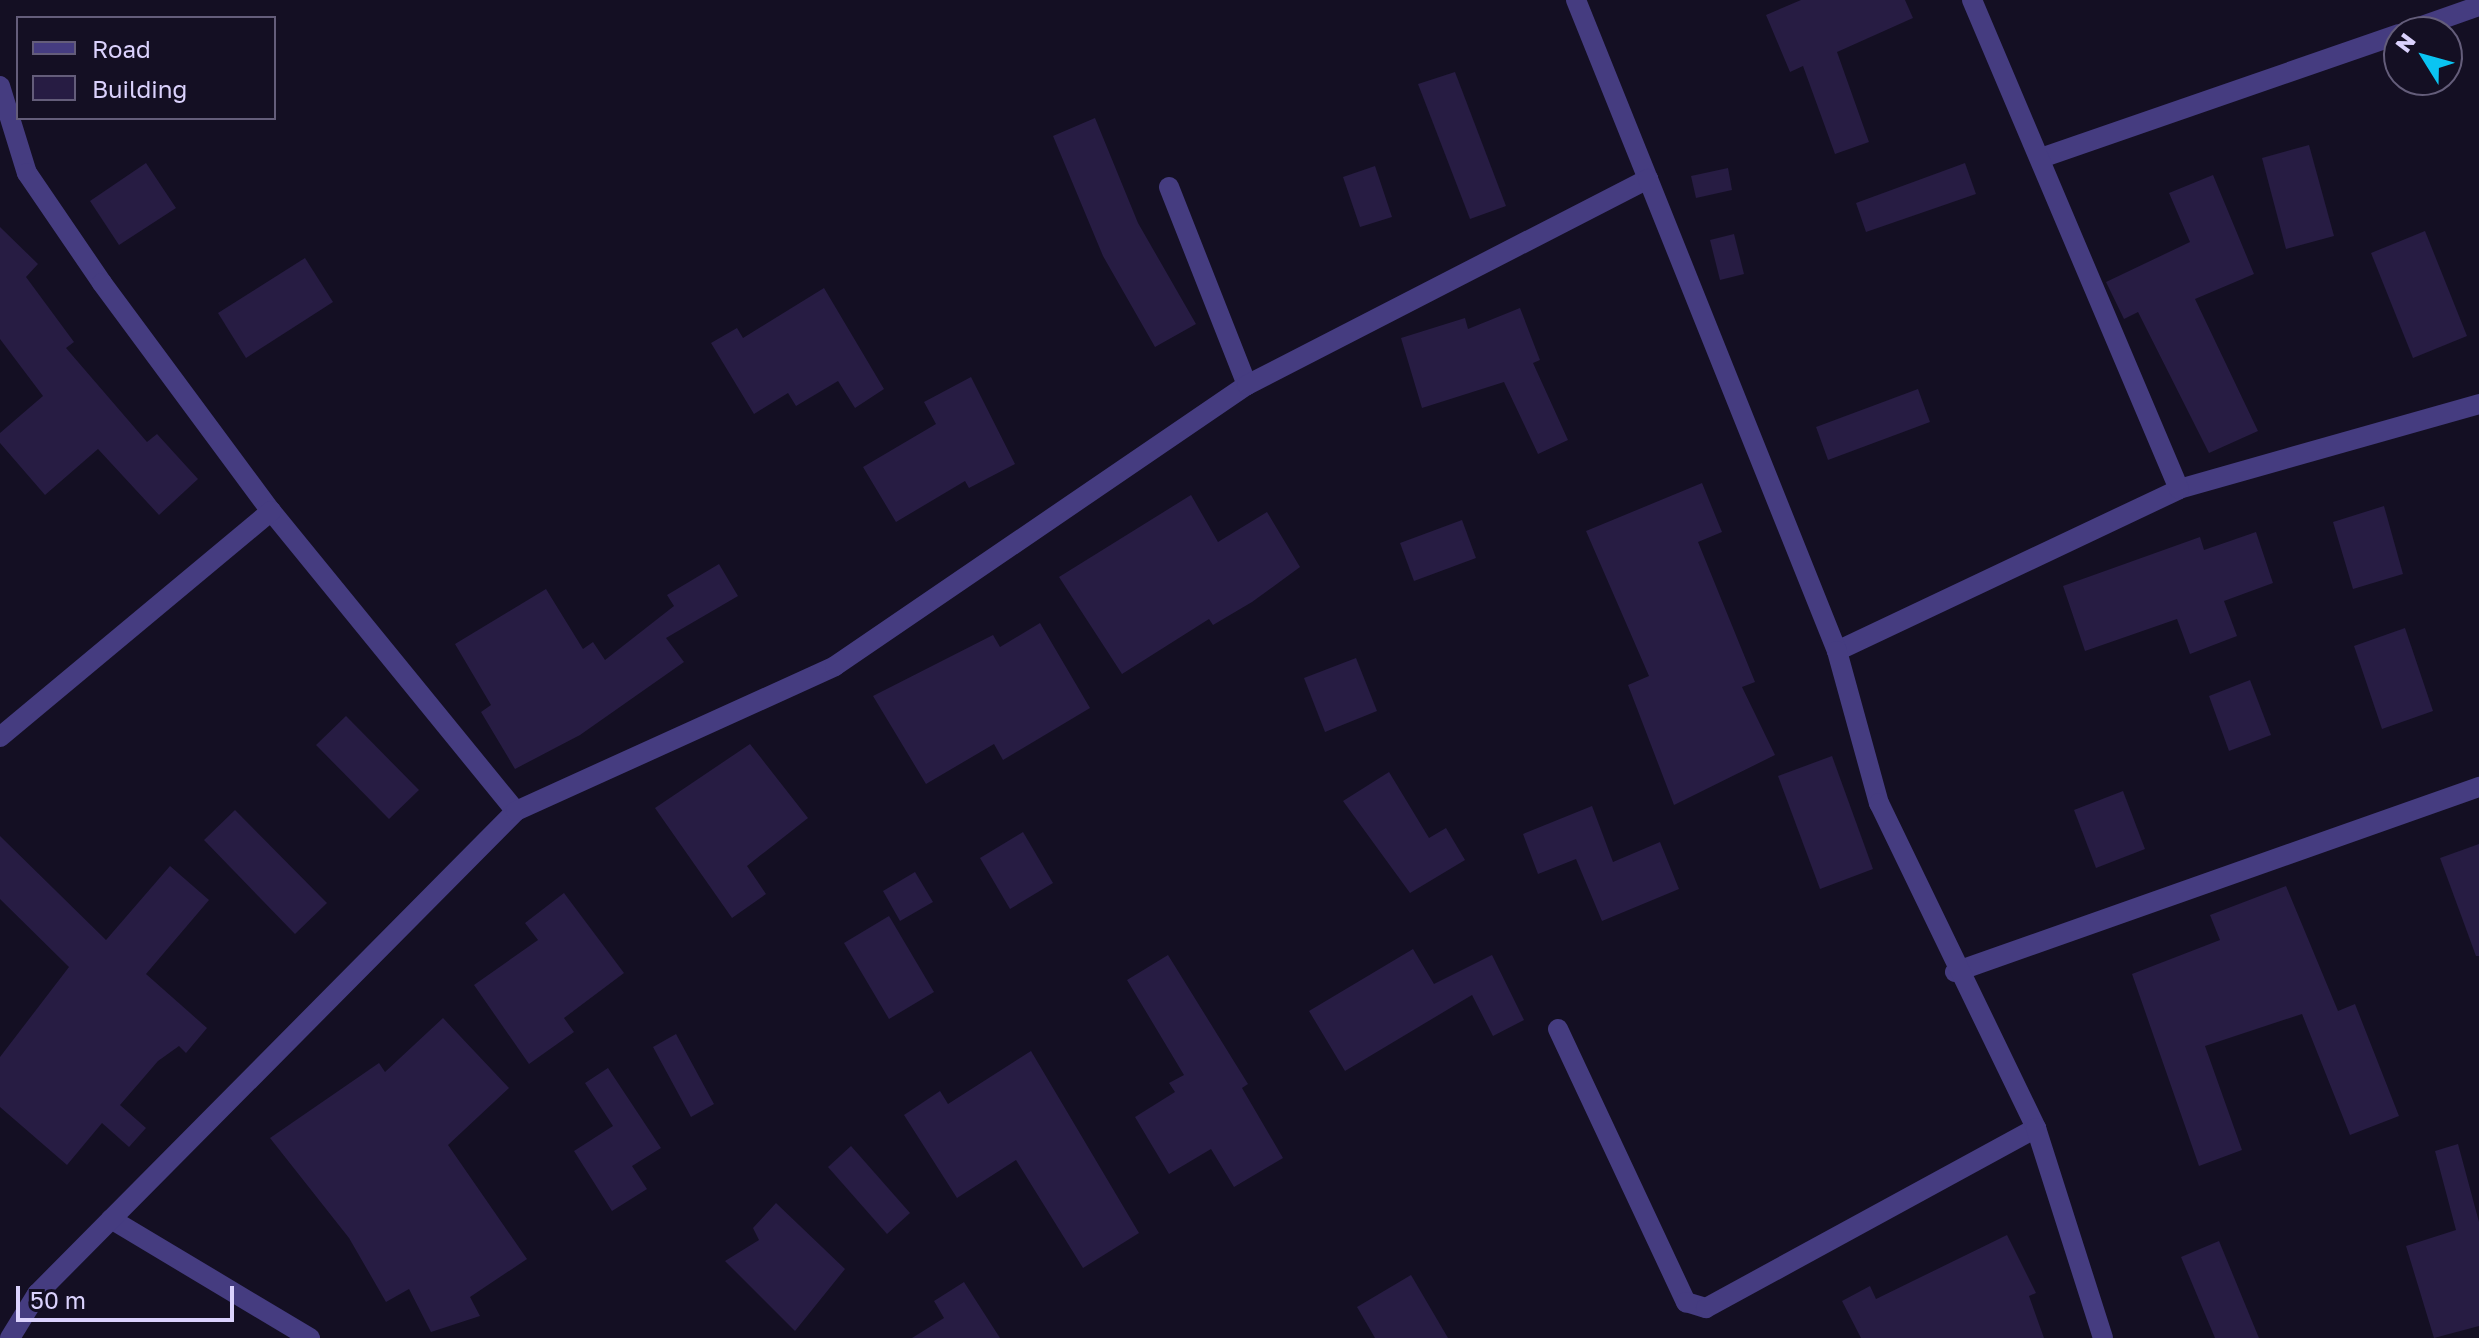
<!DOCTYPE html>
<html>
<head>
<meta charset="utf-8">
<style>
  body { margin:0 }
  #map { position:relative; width:2479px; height:1338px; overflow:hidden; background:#140f23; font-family:"Golos Text",sans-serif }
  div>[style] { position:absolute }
  .building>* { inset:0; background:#271c43 }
  .minor>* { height:20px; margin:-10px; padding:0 10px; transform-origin:10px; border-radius:10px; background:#453c80 }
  span { translate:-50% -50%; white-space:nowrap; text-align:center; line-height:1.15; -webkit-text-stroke:7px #140f23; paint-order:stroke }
  .legend { position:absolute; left:16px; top:16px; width:260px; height:104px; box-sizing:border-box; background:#140f23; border:2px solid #645d7a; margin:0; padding:10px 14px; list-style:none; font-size:24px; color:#dbd2fd }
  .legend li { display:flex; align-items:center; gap:16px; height:40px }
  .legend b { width:40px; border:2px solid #645d7a }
  .north { position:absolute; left:2383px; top:16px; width:80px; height:80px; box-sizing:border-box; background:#140f23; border:2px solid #645d7a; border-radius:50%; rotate:307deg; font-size:22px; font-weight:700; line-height:32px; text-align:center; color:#dbd2fd }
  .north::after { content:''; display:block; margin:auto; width:28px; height:36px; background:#0ac4f2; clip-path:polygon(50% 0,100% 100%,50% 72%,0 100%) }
  .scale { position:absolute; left:16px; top:1286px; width:218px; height:36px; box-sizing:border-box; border:4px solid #dbd2fd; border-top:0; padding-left:10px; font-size:24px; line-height:28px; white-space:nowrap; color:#dbd2fd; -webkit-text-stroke:6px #140f23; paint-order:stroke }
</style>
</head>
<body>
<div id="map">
  <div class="building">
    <div style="clip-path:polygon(1801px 0,1905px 0,1913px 18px,1837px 52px,1869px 142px,1835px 154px,1803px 66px,1790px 72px,1766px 15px)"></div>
    <div style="clip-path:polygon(1455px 72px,1506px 206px,1470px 219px,1418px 84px)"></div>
    <div style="clip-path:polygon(1095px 118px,1138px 223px,1196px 324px,1155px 347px,1103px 256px,1053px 136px)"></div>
    <div style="clip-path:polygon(2309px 145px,2334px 236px,2286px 249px,2262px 158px)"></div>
    <div style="clip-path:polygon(146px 163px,176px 208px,119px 245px,90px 201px)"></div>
    <div style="clip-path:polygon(1965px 163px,1976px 194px,1866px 232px,1856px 203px)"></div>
    <div style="clip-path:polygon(1375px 166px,1392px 217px,1360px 227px,1343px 177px)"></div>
    <div style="clip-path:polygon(1728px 168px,1732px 190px,1696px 198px,1691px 176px)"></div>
    <div style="clip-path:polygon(2213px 175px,2254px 274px,2195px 299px,2258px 431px,2209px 453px,2138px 312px,2124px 319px,2106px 282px,2190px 242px,2169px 193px)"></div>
    <div style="clip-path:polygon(0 227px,38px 264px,26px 277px,74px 342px,66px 348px,147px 442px,157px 434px,198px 479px,159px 515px,98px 449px,45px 495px,0 443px,0 433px,43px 396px,0 339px)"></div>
    <div style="clip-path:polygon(2425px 231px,2467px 336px,2413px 358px,2371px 253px)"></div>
    <div style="clip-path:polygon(1734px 234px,1744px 274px,1720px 280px,1710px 240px)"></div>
    <div style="clip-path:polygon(305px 258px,333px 302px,246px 358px,218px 313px)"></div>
    <div style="clip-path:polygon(824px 288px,884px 389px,855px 408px,838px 381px,796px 406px,788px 393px,754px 414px,711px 343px,737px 328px,743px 338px)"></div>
    <div style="clip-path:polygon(1520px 308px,1540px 360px,1533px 363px,1568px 440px,1538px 454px,1504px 382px,1422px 408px,1401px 338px,1465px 318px,1468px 329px)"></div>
    <div style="clip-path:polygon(971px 377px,1015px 464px,969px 488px,965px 481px,896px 522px,863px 467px,936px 424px,924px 402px)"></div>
    <div style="clip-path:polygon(1918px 389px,1930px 422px,1828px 460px,1816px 427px)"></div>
    <div style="clip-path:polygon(1702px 483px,1722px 532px,1698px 542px,1755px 682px,1742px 687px,1775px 755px,1674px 805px,1628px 685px,1649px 676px,1586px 531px)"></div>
    <div style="clip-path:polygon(1191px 495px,1218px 542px,1267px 512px,1300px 567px,1252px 602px,1213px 625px,1209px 619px,1122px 674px,1059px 577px)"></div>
    <div style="clip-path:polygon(2384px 506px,2403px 574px,2353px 589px,2333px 522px)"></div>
    <div style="clip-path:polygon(1462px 520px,1476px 558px,1414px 581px,1400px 543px)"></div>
    <div style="clip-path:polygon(2256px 532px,2273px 583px,2224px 601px,2237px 636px,2190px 654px,2177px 619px,2085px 651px,2063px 586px,2200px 537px,2204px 550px)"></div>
    <div style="clip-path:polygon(719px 564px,738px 596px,666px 638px,684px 662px,580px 735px,515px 769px,481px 712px,491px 705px,455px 644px,546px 589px,583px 649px,593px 642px,605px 660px,674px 606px,667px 595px)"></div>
    <div style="clip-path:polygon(1040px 623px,1090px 708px,1003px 760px,994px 744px,926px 784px,873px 696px,993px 635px,1000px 647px)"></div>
    <div style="clip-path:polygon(2405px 628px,2433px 711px,2382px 729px,2354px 646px)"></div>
    <div style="clip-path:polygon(1356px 658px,1377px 711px,1325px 732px,1304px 678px)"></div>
    <div style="clip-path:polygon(2250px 680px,2271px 735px,2229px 751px,2209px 696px)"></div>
    <div style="clip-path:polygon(346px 716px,419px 790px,389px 819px,316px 745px)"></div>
    <div style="clip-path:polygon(750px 744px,808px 818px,747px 866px,766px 894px,732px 918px,655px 808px)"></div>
    <div style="clip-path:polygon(1832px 756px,1873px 869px,1820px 889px,1778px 776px)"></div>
    <div style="clip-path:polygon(1389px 772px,1429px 838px,1446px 828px,1465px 860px,1410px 893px,1343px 801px)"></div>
    <div style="clip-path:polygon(2123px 791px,2145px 849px,2096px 868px,2074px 810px)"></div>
    <div style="clip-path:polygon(1592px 806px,1613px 862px,1660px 842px,1679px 889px,1602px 921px,1576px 859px,1538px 874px,1523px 834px)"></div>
    <div style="clip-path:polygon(235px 810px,327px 903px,295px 934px,204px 840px)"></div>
    <div style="clip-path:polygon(1023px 832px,1053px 883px,1010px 909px,980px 858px)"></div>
    <div style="clip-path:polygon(0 836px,106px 940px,170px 866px,209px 900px,146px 974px,207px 1028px,186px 1053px,179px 1046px,158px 1061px,120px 1105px,146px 1128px,129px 1147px,102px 1123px,67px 1165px,0 1107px,0 1057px,69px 967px,0 899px)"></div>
    <div style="clip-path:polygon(2479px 844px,2479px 956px,2476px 956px,2440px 858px)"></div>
    <div style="clip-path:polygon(915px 872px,933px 902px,900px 921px,883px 891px)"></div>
    <div style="clip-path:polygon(2286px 886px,2338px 1011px,2355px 1004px,2399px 1116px,2350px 1135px,2302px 1014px,2205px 1046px,2242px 1150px,2199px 1166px,2132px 974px,2220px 940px,2210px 915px)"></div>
    <div style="clip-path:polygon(564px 893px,624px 973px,564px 1018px,574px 1032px,529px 1064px,474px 985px,538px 940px,525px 923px)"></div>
    <div style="clip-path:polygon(889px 916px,934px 992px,889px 1019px,844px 943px)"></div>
    <div style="clip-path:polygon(1413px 949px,1434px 984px,1492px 955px,1524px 1020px,1493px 1036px,1472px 995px,1345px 1071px,1309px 1011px)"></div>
    <div style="clip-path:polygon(1168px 955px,1248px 1084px,1242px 1088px,1283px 1158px,1234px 1187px,1211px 1149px,1169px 1174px,1135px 1117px,1175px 1092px,1169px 1083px,1184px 1075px,1127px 980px)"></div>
    <div style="clip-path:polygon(443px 1018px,509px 1088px,448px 1145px,527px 1259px,470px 1297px,480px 1316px,431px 1332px,409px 1289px,386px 1302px,349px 1238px,270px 1138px,379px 1063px,385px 1072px)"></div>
    <div style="clip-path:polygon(676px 1034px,714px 1104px,691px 1117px,653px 1047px)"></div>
    <div style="clip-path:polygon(1031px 1051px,1139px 1233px,1083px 1268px,1016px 1160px,957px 1198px,904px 1115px,940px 1091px,948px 1104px)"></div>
    <div style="clip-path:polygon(608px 1068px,661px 1148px,632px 1166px,647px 1189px,612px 1211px,574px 1151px,613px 1126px,585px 1083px)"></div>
    <div style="clip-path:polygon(2458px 1144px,2479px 1222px,2479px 1326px,2434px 1338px,2406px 1246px,2456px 1230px,2435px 1151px)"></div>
    <div style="clip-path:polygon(851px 1146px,910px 1213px,887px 1234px,828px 1167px)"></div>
    <div style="clip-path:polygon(776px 1203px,845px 1269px,795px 1331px,725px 1261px,759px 1240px,753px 1228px)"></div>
    <div style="clip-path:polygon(2007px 1235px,2036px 1293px,2029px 1296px,2044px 1338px,1861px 1338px,1842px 1301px,1870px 1286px,1876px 1299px)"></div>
    <div style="clip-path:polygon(2219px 1241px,2259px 1338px,2215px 1338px,2181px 1257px)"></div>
    <div style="clip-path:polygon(1411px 1275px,1448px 1338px,1375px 1338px,1357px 1307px)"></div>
    <div style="clip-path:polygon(964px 1282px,1000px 1338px,912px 1338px,944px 1318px,934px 1301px)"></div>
  </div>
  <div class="minor">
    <div style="left:1576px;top:0;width:193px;rotate:68.1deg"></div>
    <div style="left:2405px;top:32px;width:78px;rotate:-19.4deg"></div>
    <div style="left:0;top:86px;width:91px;rotate:72.8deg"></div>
    <div style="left:27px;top:173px;width:133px;rotate:55.7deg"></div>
    <div style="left:102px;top:283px;width:284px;rotate:53.5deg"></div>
    <div style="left:271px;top:511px;width:387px;rotate:50.8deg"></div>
    <div style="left:2041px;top:158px;width:379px;rotate:-19.1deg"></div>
    <div style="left:1169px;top:187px;width:213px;rotate:68.5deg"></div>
    <div style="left:2179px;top:489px;width:312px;rotate:-15.8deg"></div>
    <div style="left:1837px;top:651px;width:378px;rotate:-25.3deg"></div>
    <div style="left:2179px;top:489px;width:531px;rotate:-112.94deg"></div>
    <div style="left:0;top:737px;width:353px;rotate:-39.8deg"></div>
    <div style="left:1955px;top:972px;width:556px;rotate:-19.45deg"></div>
    <div style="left:1558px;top:1029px;width:302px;rotate:64.9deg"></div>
    <div style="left:1686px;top:1302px;width:21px;rotate:17deg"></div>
    <div style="left:1706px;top:1308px;width:376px;rotate:-28.6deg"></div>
    <div style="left:111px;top:1219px;width:232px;rotate:30.9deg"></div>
    <div style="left:10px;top:1338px;width:52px;rotate:-58.5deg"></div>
    <div style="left:37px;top:1294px;width:680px;rotate:-45.24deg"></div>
    <div style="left:516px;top:811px;width:350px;rotate:-24.4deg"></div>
    <div style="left:835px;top:666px;width:499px;rotate:-34.3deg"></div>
    <div style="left:1247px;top:385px;width:451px;rotate:-27.2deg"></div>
    <div style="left:1648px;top:179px;width:508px;rotate:68.18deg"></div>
    <div style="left:1837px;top:651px;width:158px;rotate:74.6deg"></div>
    <div style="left:1879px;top:803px;width:361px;rotate:64.2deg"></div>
    <div style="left:2036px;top:1128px;width:220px;rotate:72.3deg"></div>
  </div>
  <ul class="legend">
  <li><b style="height:10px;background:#453c80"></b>Road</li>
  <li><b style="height:22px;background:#271c43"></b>Building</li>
  </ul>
  <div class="north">N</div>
  <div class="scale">50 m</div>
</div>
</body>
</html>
